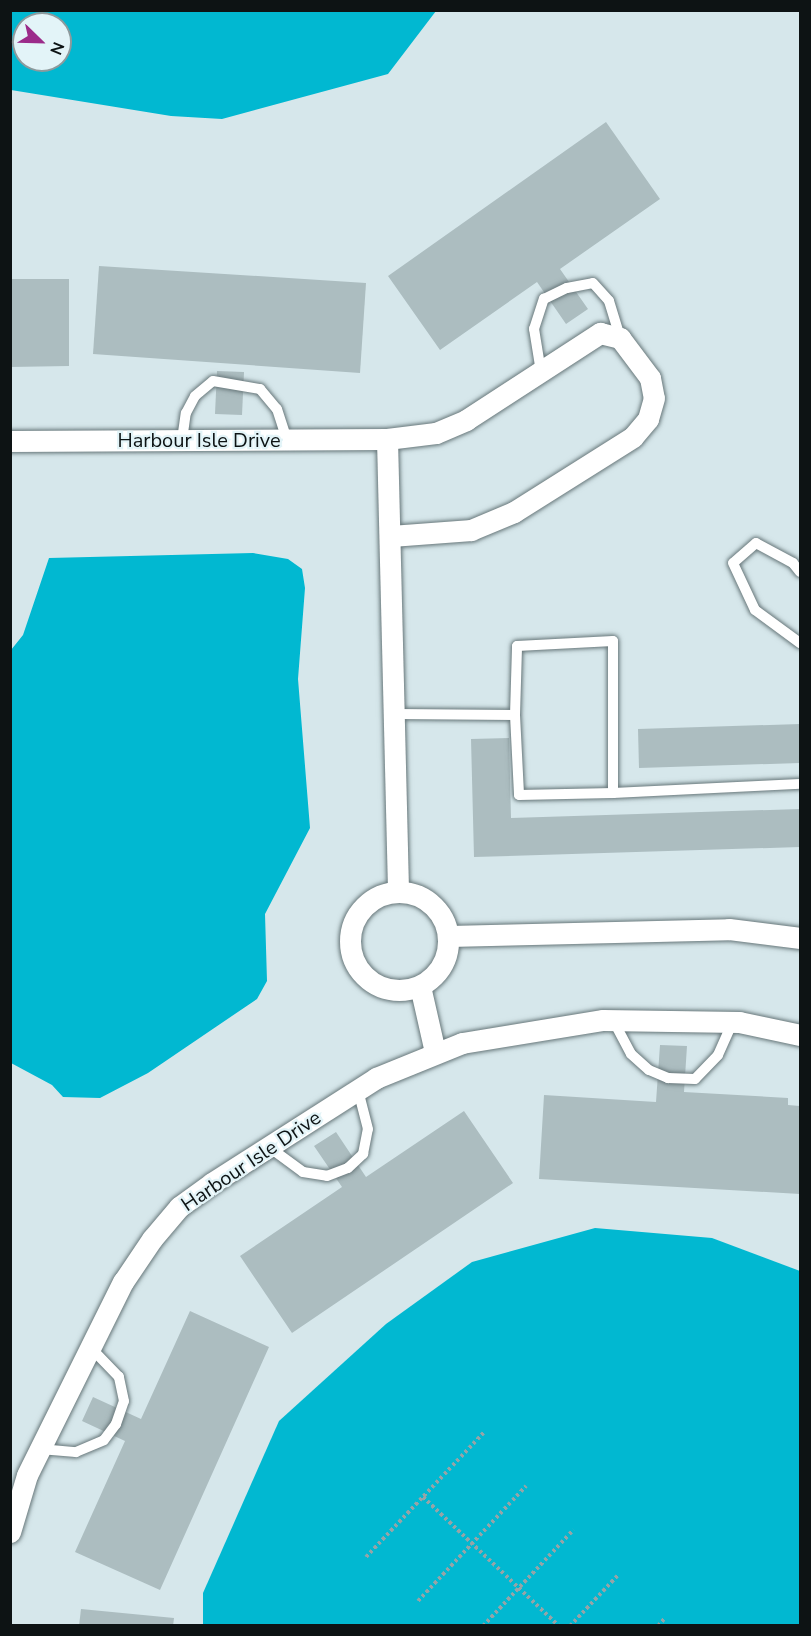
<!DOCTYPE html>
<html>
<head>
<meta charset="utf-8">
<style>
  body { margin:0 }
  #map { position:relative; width:811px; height:1636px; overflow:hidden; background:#d6e7eb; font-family:"Nunito Sans",sans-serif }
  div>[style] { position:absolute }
  .water>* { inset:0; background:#01b8d1 }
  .building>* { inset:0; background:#acbdc0 }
  .path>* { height:4px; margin-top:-2px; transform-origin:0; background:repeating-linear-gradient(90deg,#96a4a7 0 3px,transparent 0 6px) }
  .roads { filter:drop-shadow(0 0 2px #67777a) drop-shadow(0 0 2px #67777a) }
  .service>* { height:10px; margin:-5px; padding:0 5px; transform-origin:5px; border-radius:5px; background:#fff }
  .minor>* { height:21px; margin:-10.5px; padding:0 10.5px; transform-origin:10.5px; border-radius:10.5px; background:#fff }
  .minor>.ring { margin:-10.5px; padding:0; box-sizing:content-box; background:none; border:21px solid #fff; border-radius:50% }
  span { translate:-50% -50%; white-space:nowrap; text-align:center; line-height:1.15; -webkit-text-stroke:4.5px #e3f4f8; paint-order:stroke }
  .street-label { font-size:20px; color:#0d1314 }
  .frame { position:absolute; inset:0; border:12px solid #0d1314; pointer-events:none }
  .north { position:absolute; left:12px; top:12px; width:60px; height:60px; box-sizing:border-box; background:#e3f4f8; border:2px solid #8d9a9d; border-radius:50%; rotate:113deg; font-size:16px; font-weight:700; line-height:24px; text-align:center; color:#0d1314 }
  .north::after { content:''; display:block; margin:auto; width:21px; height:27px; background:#9b2b8a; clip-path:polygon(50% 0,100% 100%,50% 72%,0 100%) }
</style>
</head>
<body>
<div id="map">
  <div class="water">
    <div style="clip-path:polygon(evenodd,10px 11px,11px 10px,436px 11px,388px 74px,222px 119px,171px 116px,11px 90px,10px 11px,24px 24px,60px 24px,60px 60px,24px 60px,24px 24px)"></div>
    <div style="clip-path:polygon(253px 553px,288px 559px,302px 569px,305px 588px,298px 679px,310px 828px,265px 914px,267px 981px,257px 999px,148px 1073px,100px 1098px,63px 1097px,52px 1085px,11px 1063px,11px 650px,23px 635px,49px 558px)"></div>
    <div style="clip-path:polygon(595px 1228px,712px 1238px,800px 1271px,800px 1625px,203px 1625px,203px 1593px,279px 1421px,386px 1324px,472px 1262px)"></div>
  </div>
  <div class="building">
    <div style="clip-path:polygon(606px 122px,660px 199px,560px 269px,588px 309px,566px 324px,537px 282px,440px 350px,388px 276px)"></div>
    <div style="clip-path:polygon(99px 266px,366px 283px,360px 373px,93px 354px)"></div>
    <div style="clip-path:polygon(10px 279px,69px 279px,69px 366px,10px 367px)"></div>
    <div style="clip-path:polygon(217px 371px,244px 372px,242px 415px,215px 414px)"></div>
    <div style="clip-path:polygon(800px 724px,800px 763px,639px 768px,638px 729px)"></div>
    <div style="clip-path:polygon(509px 738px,511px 818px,800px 809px,800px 847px,474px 857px,471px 739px)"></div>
    <div style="clip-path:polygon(660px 1045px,687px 1046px,684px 1092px,788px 1098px,788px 1105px,800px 1106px,800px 1194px,539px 1179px,544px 1095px,656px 1102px)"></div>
    <div style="clip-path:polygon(464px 1111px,513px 1183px,292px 1333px,240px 1256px,342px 1187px,314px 1146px,336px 1132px,366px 1177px)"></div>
    <div style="clip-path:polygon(190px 1311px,269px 1347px,160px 1590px,75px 1552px,125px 1441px,82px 1421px,93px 1397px,141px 1419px)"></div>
    <div style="clip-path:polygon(81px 1609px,174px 1618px,173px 1626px,79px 1626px)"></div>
  </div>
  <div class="path">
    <div style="left:423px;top:1497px;width:187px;rotate:43.5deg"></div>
    <div style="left:366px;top:1557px;width:173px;rotate:-46.6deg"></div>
    <div style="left:418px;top:1601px;width:158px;rotate:-46.8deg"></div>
    <div style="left:483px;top:1626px;width:132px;rotate:-46.8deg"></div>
    <div style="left:570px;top:1626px;width:71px;rotate:-46.7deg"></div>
    <div style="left:658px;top:1626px;width:11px;rotate:-49deg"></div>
  </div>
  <div class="roads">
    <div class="service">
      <div style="left:541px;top:372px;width:44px;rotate:-99.2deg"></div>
      <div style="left:534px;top:329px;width:32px;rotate:-72deg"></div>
      <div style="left:544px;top:299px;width:25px;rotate:-26deg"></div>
      <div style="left:567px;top:288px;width:26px;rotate:-11deg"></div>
      <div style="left:593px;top:283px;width:24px;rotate:48deg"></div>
      <div style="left:609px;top:301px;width:39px;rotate:73deg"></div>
      <div style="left:182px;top:440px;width:27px;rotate:-82deg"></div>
      <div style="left:186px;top:413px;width:19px;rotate:-62deg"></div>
      <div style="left:195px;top:396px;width:23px;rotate:-40deg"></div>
      <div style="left:213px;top:381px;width:48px;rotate:9.7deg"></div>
      <div style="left:260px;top:389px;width:26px;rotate:50deg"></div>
      <div style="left:277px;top:409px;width:32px;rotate:72deg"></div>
      <div style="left:800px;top:572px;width:11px;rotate:-128deg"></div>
      <div style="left:793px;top:563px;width:42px;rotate:-151.6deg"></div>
      <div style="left:756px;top:543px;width:30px;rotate:139deg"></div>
      <div style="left:733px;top:563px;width:52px;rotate:64.9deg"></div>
      <div style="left:755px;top:610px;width:56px;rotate:36.3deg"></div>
      <div style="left:396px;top:714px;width:119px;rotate:0.5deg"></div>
      <div style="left:515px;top:715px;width:69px;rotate:-88.3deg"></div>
      <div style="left:517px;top:646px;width:96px;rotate:-3deg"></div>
      <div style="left:613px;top:641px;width:152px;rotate:90deg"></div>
      <div style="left:613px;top:793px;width:187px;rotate:-2.8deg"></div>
      <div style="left:515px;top:715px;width:80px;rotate:87.1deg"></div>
      <div style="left:519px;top:795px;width:94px;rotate:-1.2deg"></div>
      <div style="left:613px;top:1020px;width:38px;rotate:62deg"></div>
      <div style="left:631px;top:1054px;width:24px;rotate:42deg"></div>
      <div style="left:649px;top:1070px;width:21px;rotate:23deg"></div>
      <div style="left:668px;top:1078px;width:27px;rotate:2deg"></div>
      <div style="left:695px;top:1079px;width:33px;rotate:-46deg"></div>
      <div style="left:718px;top:1055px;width:36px;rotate:-66deg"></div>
      <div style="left:269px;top:1147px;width:42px;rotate:36.3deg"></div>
      <div style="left:303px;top:1172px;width:24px;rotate:9deg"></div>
      <div style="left:327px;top:1176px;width:22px;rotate:-21deg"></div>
      <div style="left:348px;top:1168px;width:21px;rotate:-43deg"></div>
      <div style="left:363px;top:1154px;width:25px;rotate:-79deg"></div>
      <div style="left:368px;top:1129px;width:40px;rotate:-104.4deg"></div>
      <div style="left:40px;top:1449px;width:36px;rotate:5deg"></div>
      <div style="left:76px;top:1452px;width:30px;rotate:-23deg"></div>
      <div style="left:104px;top:1440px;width:20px;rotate:-53deg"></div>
      <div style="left:116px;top:1424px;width:24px;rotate:-71deg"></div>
      <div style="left:124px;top:1401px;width:25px;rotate:-102deg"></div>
      <div style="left:119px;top:1377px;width:42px;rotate:-134deg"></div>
    </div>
    <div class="minor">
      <div style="left:387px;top:439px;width:452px;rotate:88.6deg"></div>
      <div style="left:10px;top:441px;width:377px;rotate:-0.3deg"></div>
      <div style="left:387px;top:439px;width:49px;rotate:-7deg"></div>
      <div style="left:436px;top:433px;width:33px;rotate:-23deg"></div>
      <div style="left:466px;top:420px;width:160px;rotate:-33deg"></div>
      <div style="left:600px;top:333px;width:21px;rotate:14deg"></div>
      <div style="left:620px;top:338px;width:50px;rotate:53.1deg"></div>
      <div style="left:650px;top:378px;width:20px;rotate:79deg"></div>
      <div style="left:654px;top:398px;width:22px;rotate:106deg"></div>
      <div style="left:648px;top:419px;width:23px;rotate:130deg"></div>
      <div style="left:633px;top:437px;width:141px;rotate:147.8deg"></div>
      <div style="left:514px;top:512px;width:47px;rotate:157.3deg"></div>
      <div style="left:471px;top:530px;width:80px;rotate:175.7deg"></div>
      <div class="ring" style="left:350px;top:892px;width:77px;height:77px"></div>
      <div style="left:449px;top:936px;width:280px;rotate:-1.4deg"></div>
      <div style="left:729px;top:929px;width:72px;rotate:7.2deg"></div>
      <div style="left:420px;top:986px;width:68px;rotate:77.2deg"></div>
      <div style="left:10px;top:1532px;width:59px;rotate:-73.4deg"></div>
      <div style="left:27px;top:1475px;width:216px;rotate:-63.6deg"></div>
      <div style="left:123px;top:1282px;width:52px;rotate:-56deg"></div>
      <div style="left:152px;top:1239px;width:42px;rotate:-49.8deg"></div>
      <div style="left:179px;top:1207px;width:41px;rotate:-36deg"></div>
      <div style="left:212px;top:1183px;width:195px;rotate:-32.6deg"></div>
      <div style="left:376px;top:1078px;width:93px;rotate:-22.1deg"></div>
      <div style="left:462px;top:1043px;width:143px;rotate:-9.3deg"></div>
      <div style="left:603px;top:1020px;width:136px;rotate:0.8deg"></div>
      <div style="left:739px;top:1022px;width:62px;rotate:12deg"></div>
    </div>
  </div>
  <div class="street-label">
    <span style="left:199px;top:440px">Harbour Isle Drive</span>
    <span style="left:251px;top:1161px;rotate:-34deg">Harbour Isle Drive</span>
  </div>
  <div class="frame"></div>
  <div class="north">N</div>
</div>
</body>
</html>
